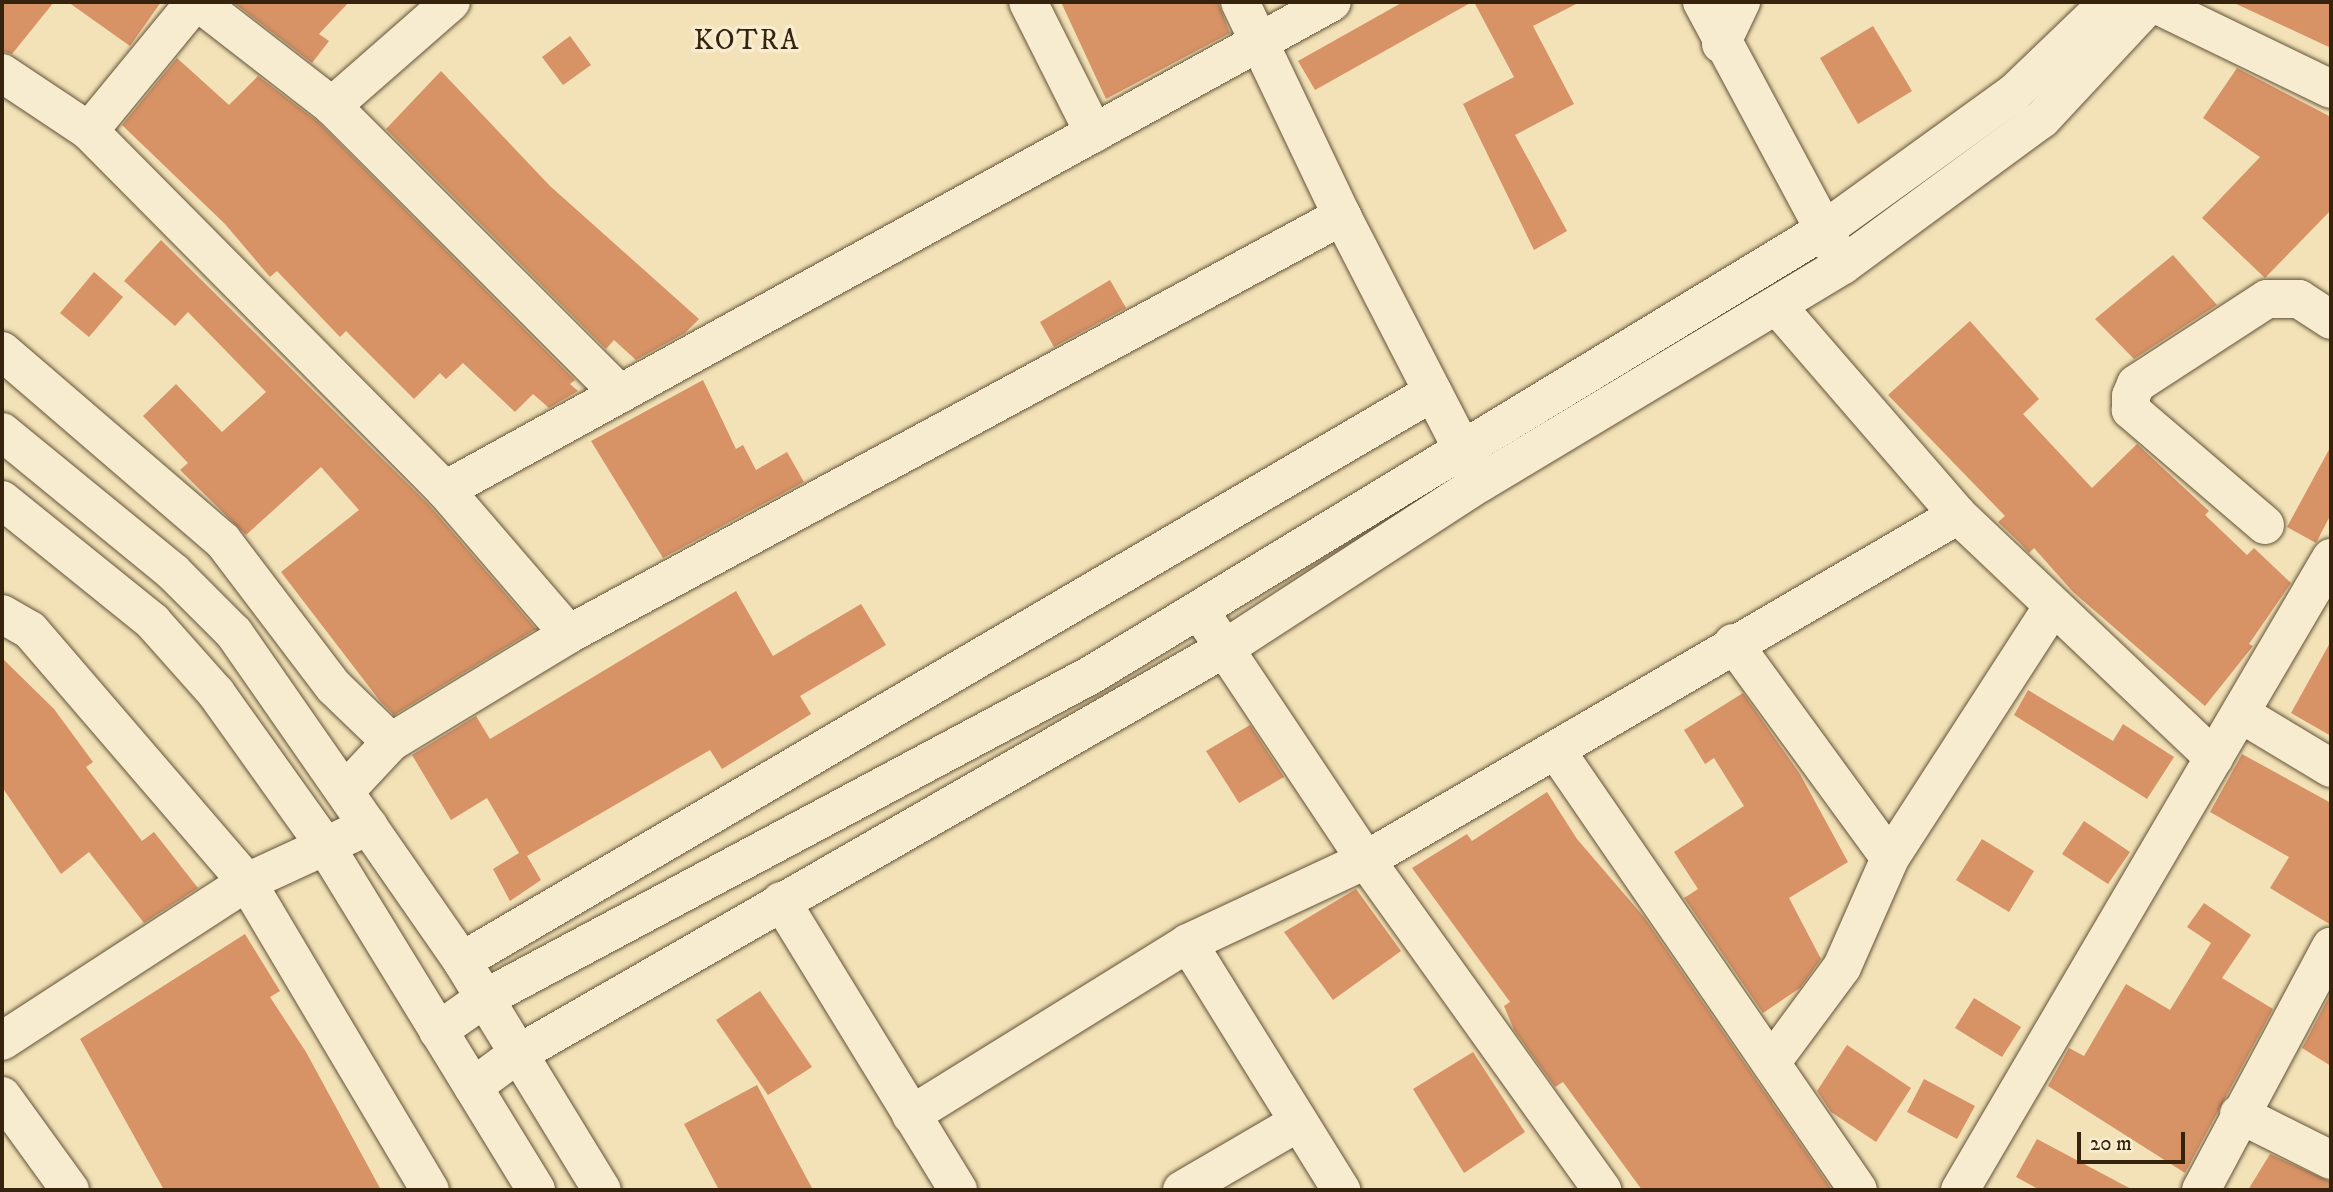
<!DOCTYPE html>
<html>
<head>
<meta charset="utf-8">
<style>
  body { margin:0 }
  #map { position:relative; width:2333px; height:1192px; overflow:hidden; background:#f3e2b7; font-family:"IM FELL DW Pica",serif }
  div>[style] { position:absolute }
  .building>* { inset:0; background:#d79266 }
  .roads { filter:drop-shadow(0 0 2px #645338) drop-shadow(0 0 2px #645338) }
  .street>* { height:38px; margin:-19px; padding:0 19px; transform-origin:19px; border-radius:19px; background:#f7ecd0 }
  .secondary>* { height:38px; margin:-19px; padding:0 19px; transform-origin:19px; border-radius:19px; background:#f7ecd0 }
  span { translate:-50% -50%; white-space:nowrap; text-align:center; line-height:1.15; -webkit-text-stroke:7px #f7ecd0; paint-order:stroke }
  .neighbourhood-label { font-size:28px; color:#35230d; letter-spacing:2px }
  .frame { position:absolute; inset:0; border:4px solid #35230d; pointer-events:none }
  .scale { position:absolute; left:2077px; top:1132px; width:108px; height:32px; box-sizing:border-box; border:4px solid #35230d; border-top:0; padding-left:9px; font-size:21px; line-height:24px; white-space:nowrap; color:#35230d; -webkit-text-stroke:5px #f7ecd0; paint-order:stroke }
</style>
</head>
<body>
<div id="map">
  <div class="building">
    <div style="clip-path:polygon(2px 2px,54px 2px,12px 54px,2px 51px)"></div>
    <div style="clip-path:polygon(68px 2px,161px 2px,130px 46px)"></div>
    <div style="clip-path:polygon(233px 2px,349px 2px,319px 34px,329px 41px,312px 63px)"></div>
    <div style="clip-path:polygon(1061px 2px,1218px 2px,1230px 33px,1106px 99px)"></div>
    <div style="clip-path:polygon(1403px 2px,1472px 2px,1315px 90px,1298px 61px)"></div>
    <div style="clip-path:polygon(1474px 2px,1580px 2px,1533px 26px,1574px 104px,1515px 135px,1567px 231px,1534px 250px,1463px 104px,1514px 77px)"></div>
    <div style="clip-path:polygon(2232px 2px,2331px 2px,2331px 48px)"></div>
    <div style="clip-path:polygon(1873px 26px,1912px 91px,1858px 124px,1820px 58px)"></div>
    <div style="clip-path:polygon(570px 36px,591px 65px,563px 85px,542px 57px)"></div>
    <div style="clip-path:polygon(177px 58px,229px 105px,258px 76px,318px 122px,575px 380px,570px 384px,578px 391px,549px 408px,533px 394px,515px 412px,463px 363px,446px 379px,440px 373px,414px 399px,346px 331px,340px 337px,277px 271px,270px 277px,225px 224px,122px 125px)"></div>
    <div style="clip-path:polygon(2237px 68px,2331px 117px,2331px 210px,2265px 278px,2202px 218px,2260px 157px,2203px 118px)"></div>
    <div style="clip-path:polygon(441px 71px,550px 186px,699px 319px,685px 333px,636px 360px,614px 340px,606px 349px,386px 129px)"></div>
    <div style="clip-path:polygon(161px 240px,429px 505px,536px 629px,394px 715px,380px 701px,281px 572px,359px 510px,321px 467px,246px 535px,180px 470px,188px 463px,143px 416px,176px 384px,222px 432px,266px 392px,188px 312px,175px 326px,124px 281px)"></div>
    <div style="clip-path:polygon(2173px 255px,2217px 305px,2134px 359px,2095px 319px)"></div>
    <div style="clip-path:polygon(94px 272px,123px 297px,89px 337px,60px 313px)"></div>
    <div style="clip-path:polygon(1110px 280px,1126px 308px,1054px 347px,1040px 322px)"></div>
    <div style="clip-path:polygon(1970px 321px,2039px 399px,2023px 414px,2092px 488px,2137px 444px,2209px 511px,2205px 515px,2247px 555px,2254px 548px,2291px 583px,2249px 644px,2253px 646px,2205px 706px,2073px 592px,2034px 548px,2029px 553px,2020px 543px,1998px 522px,2005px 516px,1888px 395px)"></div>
    <div style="clip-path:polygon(703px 380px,736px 449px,743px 445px,756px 470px,787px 452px,804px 482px,663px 558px,591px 441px)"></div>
    <div style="clip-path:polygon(2331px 446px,2331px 514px,2316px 543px,2287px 527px)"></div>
    <div style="clip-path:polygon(736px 591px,773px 656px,861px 604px,886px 645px,800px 696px,811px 714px,722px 769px,710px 750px,527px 856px,541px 880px,510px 901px,493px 869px,519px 853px,487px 798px,451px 820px,412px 755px,476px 716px,490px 739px)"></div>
    <div style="clip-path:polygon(2331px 641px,2331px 736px,2291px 713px)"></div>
    <div style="clip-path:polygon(2px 658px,54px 709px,93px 762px,86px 767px,142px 841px,154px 832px,198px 888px,144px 923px,89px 852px,61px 874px,2px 787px)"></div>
    <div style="clip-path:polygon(2028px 690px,2113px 741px,2123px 724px,2174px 757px,2147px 799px,2014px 715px)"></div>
    <div style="clip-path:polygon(1743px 693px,1800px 774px,1848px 862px,1789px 898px,1821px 959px,1800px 988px,1763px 1013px,1684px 898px,1698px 889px,1674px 852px,1744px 806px,1714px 758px,1705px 764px,1684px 730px)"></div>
    <div style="clip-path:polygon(1250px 725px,1284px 777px,1239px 803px,1206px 751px)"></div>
    <div style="clip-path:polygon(2242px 754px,2331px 803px,2331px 925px,2270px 888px,2289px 857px,2210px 812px)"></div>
    <div style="clip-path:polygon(1547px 792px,1577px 839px,1644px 917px,1832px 1190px,1642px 1190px,1563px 1082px,1555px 1087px,1514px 1030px,1504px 1006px,1510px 1002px,1412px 868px,1467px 834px,1472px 841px)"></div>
    <div style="clip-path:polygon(2084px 821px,2130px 852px,2108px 884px,2062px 854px)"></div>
    <div style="clip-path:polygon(1982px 839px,2034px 871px,2009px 912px,1956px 880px)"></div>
    <div style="clip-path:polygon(1356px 889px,1401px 951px,1333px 1000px,1284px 932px)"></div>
    <div style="clip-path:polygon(2204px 903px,2251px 935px,2222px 978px,2273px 1009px,2185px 1173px,2048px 1086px,2069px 1048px,2084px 1056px,2126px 984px,2170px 1010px,2211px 943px,2187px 927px)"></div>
    <div style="clip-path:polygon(245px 934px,280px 991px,270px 997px,306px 1052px,381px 1190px,164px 1190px,80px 1039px)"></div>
    <div style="clip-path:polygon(760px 991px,812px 1067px,768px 1095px,716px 1020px)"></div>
    <div style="clip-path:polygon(2331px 993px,2331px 1066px,2302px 1048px)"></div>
    <div style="clip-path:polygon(1974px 998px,2021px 1027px,2002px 1057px,1955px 1028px)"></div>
    <div style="clip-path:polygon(1847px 1045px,1911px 1088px,1876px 1142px,1831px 1112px,1817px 1091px)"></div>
    <div style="clip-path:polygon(1473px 1052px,1525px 1132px,1464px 1173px,1413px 1089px)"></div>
    <div style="clip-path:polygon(1924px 1079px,1975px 1106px,1957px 1139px,1907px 1112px)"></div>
    <div style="clip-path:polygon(757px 1085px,813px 1190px,719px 1190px,684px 1124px)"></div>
    <div style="clip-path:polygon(2037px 1139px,2133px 1190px,2040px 1190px,2016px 1177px)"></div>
    <div style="clip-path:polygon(2270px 1154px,2331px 1182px,2331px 1190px,2248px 1190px)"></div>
  </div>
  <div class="roads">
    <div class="street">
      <div style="left:198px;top:2px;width:170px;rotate:37.8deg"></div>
      <div style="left:332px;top:106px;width:407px;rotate:45deg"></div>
      <div style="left:1028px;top:2px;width:147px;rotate:63.3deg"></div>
      <div style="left:1240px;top:2px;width:237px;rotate:64.5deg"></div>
      <div style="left:1342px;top:216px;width:296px;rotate:62.7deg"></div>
      <div style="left:1702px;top:2px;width:292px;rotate:61.8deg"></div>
      <div style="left:2151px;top:2px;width:200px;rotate:25.8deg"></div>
      <div style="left:1721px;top:44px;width:47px;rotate:-64.5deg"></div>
      <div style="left:2px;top:73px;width:105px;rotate:33.7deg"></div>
      <div style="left:89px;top:131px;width:506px;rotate:45.24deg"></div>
      <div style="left:445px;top:490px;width:190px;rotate:49.3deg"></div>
      <div style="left:332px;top:106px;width:158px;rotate:-41.2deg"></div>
      <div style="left:89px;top:131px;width:167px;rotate:-50.6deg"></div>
      <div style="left:1777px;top:306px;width:276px;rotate:49.1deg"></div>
      <div style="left:1958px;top:515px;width:353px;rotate:43.5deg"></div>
      <div style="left:2px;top:351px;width:291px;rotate:40.7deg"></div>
      <div style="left:223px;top:541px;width:183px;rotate:52.8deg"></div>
      <div style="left:334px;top:687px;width:79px;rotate:44deg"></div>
      <div style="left:445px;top:490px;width:1012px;rotate:-28.82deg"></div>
      <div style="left:2265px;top:525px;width:177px;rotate:-139.4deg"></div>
      <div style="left:2131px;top:410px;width:14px;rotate:-90deg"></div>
      <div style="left:2131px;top:396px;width:13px;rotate:-67deg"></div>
      <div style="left:2136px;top:384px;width:156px;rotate:-33deg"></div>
      <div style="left:2267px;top:299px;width:32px"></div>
      <div style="left:2299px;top:299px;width:38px;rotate:33deg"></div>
      <div style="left:1199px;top:610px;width:301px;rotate:56.3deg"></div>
      <div style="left:1366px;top:860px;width:406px;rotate:54.4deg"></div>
      <div style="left:2px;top:614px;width:32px;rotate:30deg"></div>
      <div style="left:30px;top:630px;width:333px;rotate:49.3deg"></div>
      <div style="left:247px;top:882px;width:358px;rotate:59.3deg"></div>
      <div style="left:1733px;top:643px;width:266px;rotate:53.9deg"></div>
      <div style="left:2243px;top:715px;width:103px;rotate:31.1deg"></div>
      <div style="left:1557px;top:752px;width:531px;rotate:55.5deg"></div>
      <div style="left:347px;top:789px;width:64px;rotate:-46.9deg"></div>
      <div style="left:391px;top:742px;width:208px;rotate:-31.2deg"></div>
      <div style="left:569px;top:634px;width:879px;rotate:-28.4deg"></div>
      <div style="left:781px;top:901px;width:339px;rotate:58.5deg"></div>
      <div style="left:1188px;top:943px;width:291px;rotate:58.2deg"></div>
      <div style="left:462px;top:961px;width:1125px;rotate:-30.37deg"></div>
      <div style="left:2px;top:1041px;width:292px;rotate:-33deg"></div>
      <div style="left:247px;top:882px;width:134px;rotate:-24.7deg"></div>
      <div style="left:1771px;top:1063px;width:119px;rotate:-53.5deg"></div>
      <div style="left:1842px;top:967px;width:119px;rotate:-66.2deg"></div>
      <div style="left:1890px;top:858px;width:297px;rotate:-57.1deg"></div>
      <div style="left:2px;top:1096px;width:116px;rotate:54.1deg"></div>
      <div style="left:2239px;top:1114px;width:103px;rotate:26.6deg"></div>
      <div style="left:911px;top:1115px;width:326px;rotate:-31.8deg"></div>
      <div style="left:1188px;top:943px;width:196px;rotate:-25deg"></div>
      <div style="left:1366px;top:860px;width:685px;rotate:-30.23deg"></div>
      <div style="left:1182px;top:1190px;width:135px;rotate:-30.2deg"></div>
      <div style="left:1960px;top:1190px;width:733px;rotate:-59.59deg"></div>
      <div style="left:2201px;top:1190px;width:276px;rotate:-61.9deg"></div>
    </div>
    <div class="secondary">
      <div style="left:2px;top:432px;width:221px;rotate:39.3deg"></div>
      <div style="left:173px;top:572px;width:86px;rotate:45deg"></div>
      <div style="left:234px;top:633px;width:399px;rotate:55.2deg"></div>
      <div style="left:462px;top:961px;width:268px;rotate:58.6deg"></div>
      <div style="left:2px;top:500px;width:194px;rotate:38.9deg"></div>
      <div style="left:153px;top:622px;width:95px;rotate:48.4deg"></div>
      <div style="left:216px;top:693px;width:189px;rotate:54.5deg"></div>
      <div style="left:326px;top:847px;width:402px;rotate:58.5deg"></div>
      <div style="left:438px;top:1031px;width:54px;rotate:-35.2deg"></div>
      <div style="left:482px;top:1000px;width:690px;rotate:-28.09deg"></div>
      <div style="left:1091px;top:675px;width:858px;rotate:-31.26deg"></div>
      <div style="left:1824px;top:230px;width:234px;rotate:-35.8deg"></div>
      <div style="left:2014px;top:93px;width:132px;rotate:-43.8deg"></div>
      <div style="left:473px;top:1087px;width:54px;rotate:-36.7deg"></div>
      <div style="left:516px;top:1055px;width:820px;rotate:-29.85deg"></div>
      <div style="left:1227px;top:647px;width:302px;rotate:-33deg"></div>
      <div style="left:1480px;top:483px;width:423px;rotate:-31deg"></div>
      <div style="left:1843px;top:265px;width:247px;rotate:-36.3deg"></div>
      <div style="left:2042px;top:119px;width:160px;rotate:-47deg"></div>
    </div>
  </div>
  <div class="neighbourhood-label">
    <span style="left:747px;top:41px">KOTRA</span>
  </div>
  <div class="frame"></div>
  <div class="scale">20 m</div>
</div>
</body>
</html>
